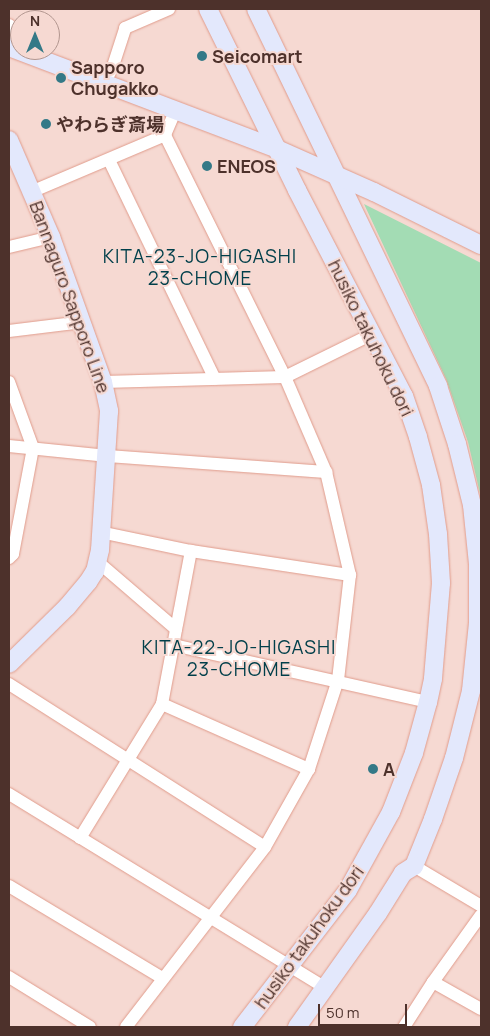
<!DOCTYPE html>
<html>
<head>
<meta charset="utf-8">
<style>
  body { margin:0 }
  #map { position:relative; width:490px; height:1036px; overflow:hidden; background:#f6d9d2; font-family:Manrope,"Noto Sans JP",sans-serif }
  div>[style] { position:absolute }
  .green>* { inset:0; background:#a3dcb4 }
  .roads { filter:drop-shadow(0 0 1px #e09c8c) drop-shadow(0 0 1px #e09c8c) }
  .street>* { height:12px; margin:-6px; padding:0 6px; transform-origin:6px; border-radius:6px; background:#fff }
  .secondary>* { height:18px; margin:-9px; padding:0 9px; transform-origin:9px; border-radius:9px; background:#e3e8fc }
  .dots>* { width:14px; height:14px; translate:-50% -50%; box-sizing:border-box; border:2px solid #f6d9d2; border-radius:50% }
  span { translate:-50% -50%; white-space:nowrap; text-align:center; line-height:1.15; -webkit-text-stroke:4px #f6d9d2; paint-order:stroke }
  .poi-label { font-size:18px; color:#4d312b; font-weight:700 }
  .left { translate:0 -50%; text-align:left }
  .street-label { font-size:18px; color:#4d312b }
  .neighbourhood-label { font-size:19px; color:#003f4a; letter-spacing:1px }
  .frame { position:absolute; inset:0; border:10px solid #4d312b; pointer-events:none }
  .north { position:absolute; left:10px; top:10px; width:50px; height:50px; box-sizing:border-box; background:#f6d9d2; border:1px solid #b2968f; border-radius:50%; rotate:0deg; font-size:14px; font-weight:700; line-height:20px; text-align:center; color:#4d312b }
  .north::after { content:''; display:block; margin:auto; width:18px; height:22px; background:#347987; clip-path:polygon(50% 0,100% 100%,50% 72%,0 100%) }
  .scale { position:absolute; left:318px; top:1004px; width:89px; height:22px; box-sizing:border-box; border:2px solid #4d312b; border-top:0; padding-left:6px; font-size:15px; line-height:18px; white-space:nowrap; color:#4d312b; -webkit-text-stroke:4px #f6d9d2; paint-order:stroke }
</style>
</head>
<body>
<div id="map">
  <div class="green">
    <div style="clip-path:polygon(364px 204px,481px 263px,481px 498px,468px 442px,446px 379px)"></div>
  </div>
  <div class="roads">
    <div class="street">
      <div style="left:9px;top:25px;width:27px;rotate:70deg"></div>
      <div style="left:104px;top:84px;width:20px;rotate:-63deg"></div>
      <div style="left:113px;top:66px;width:40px;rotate:-72deg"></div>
      <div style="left:125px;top:28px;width:48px;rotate:-23.4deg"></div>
      <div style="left:109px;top:160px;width:243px;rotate:64.2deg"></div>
      <div style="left:31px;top:192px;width:146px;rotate:-23deg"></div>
      <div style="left:9px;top:247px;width:43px;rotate:-13.4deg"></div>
      <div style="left:9px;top:331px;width:74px;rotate:-7deg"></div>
      <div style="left:9px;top:382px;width:70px;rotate:70deg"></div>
      <div style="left:33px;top:448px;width:108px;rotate:100.7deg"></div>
      <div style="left:13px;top:554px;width:6px;rotate:135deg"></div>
      <div style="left:103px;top:382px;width:182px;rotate:-1.6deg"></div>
      <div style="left:285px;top:377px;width:97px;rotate:-26.3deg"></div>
      <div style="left:9px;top:446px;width:99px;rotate:5.8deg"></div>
      <div style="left:107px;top:456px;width:220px;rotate:4.2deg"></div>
      <div style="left:100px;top:532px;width:93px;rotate:11.8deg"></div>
      <div style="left:191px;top:551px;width:161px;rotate:8.6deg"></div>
      <div style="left:98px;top:562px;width:103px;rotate:40.7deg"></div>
      <div style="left:173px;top:645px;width:261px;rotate:12.6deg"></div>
      <div style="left:9px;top:684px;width:303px;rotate:32.5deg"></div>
      <div style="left:162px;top:704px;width:161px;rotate:23.9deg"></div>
      <div style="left:9px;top:794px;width:371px;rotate:31.5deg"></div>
      <div style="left:80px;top:838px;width:157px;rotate:-58.5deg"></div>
      <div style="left:162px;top:704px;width:156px;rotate:-79.3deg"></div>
      <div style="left:414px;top:866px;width:78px;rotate:30.8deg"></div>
      <div style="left:9px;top:886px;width:179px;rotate:31deg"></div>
      <div style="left:9px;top:977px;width:95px;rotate:31.7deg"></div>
      <div style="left:433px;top:982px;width:55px;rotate:29.4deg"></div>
      <div style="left:126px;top:1027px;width:227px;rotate:-52.3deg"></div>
      <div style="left:265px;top:847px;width:90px;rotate:-60.6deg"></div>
      <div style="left:309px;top:769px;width:94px;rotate:-72deg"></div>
      <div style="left:338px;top:680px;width:106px;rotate:-83.5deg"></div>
      <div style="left:350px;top:575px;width:106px;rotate:-103.1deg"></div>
      <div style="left:326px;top:472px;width:103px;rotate:-113.3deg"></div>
      <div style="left:285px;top:377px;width:270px;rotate:-116.4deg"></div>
      <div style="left:165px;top:135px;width:26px;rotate:-67deg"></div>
      <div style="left:404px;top:1027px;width:54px;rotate:-57.2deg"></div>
      <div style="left:433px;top:982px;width:82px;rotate:-54.4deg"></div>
    </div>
    <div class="secondary">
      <div style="left:208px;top:9px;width:202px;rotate:63.8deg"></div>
      <div style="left:297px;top:190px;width:232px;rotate:62.6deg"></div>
      <div style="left:404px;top:396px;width:43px;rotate:71.1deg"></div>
      <div style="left:418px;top:437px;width:50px;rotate:74.8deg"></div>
      <div style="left:431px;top:485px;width:49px;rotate:81.9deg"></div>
      <div style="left:438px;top:534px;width:49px;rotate:86.5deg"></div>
      <div style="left:441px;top:583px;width:96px;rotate:94.8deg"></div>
      <div style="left:433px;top:679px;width:24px;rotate:102deg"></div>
      <div style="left:428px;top:702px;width:53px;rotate:105.4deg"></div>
      <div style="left:414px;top:753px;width:63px;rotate:111.3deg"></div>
      <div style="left:391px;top:812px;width:89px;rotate:118.9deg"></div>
      <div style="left:348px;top:890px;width:173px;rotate:127.7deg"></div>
      <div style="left:256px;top:9px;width:419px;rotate:64.2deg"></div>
      <div style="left:438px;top:386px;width:61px;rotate:71.9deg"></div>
      <div style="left:457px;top:444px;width:63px;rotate:76.2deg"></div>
      <div style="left:472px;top:505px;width:59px;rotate:84.2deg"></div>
      <div style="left:478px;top:564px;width:59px;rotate:90deg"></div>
      <div style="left:478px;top:623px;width:68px;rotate:95.9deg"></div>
      <div style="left:471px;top:691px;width:69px;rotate:104.2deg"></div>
      <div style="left:454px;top:758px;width:65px;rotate:109deg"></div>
      <div style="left:433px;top:819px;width:51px;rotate:112deg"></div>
      <div style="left:414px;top:866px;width:13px;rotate:148deg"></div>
      <div style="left:403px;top:873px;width:47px;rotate:122deg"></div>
      <div style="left:378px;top:913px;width:140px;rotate:125.4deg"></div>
      <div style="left:9px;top:47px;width:287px;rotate:20.8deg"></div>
      <div style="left:277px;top:149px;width:106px;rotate:23.9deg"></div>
      <div style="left:374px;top:192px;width:119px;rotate:26.4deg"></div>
      <div style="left:9px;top:140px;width:106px;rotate:66.6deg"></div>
      <div style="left:51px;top:237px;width:154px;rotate:70.3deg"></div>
      <div style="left:103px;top:382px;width:30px;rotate:78deg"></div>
      <div style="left:109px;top:411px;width:139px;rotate:93.7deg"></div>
      <div style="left:100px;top:550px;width:22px;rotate:103deg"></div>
      <div style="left:95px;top:571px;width:13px;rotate:122deg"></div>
      <div style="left:88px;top:582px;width:33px;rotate:130deg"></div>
      <div style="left:67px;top:607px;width:81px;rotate:135.5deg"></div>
    </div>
  </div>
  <div class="dots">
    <div style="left:202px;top:56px;background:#347987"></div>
    <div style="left:61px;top:78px;background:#347987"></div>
    <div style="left:46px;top:124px;background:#347987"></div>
    <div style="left:207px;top:166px;background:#347987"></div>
    <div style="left:373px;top:769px;background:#347987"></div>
  </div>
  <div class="poi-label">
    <span class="left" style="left:212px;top:56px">Seicomart</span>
    <span class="left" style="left:71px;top:78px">Sapporo<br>Chugakko</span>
    <span class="left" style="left:56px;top:124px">やわらぎ斎場</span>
    <span class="left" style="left:217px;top:166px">ENEOS</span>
    <span class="left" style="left:383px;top:769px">A</span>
  </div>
  <div class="street-label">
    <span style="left:70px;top:297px;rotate:70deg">Bannaguro Sapporo Line</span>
    <span style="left:371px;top:338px;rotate:64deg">husiko takuhoku dori</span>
    <span style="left:309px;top:937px;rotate:-54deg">husiko takuhoku dori</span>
  </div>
  <div class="neighbourhood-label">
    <span style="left:200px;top:268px">KITA-23-JO-HIGASHI<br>23-CHOME</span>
    <span style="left:239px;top:659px">KITA-22-JO-HIGASHI<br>23-CHOME</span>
  </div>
  <div class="frame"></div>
  <div class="north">N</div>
  <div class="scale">50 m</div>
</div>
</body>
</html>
